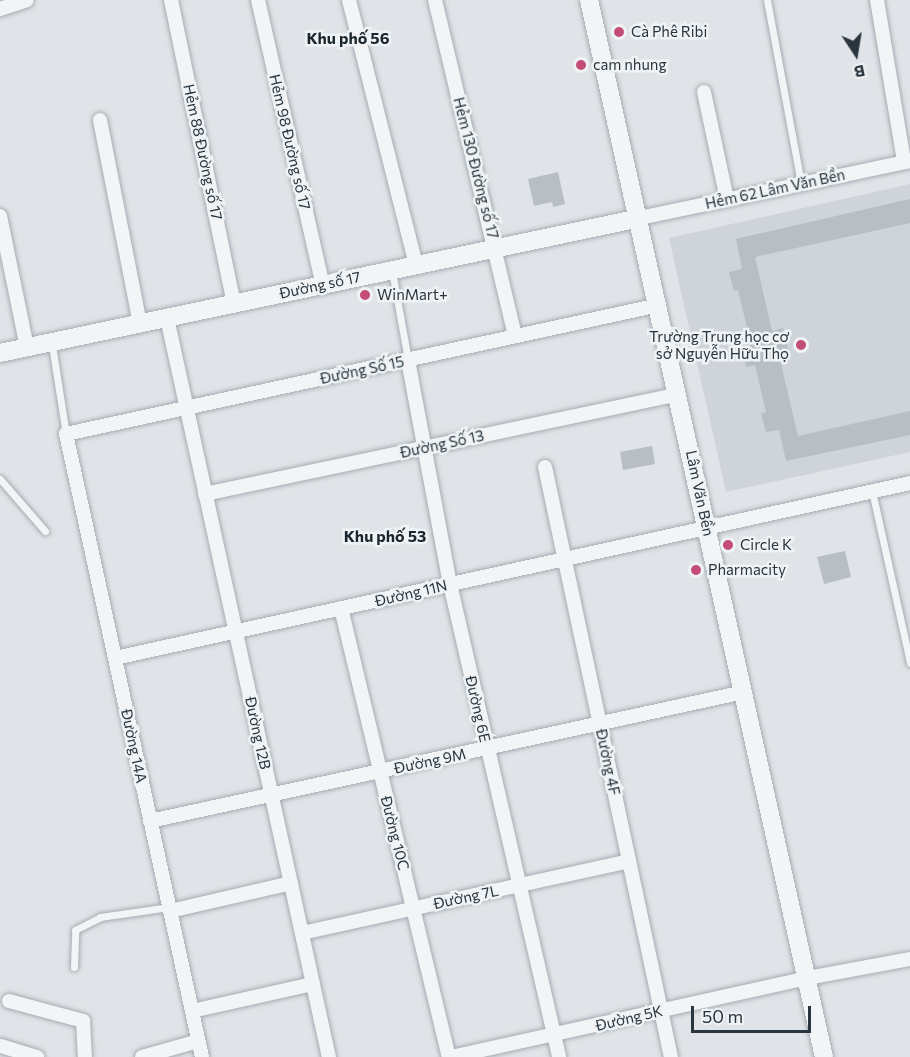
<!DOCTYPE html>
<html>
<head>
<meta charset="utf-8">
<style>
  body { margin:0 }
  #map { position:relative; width:910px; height:1057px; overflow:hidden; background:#e0e4e8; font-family:Commissioner,sans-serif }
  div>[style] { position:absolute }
  .built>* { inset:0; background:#ced4d9 }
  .building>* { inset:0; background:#b7bec4 }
  .roads { filter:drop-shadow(0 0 2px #a5acb2) drop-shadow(0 0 2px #a5acb2) }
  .service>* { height:7px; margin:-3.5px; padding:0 3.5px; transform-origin:3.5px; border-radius:3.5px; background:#f2f4f6 }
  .minor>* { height:14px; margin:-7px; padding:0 7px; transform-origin:7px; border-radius:7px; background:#f2f4f6 }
  .tertiary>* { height:18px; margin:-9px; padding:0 9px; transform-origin:9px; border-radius:9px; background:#f2f4f6 }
  .dots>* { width:16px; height:16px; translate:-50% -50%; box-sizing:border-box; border:3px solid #eff3f5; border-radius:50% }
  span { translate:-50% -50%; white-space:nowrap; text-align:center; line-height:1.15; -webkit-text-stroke:5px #eff3f5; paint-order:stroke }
  .poi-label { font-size:15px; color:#29353e }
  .left { translate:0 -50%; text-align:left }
  .right { translate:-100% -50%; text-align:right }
  .street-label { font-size:15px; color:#29353e }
  .neighbourhood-label { font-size:16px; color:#1c262e; font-weight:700 }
  .north { position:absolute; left:826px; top:24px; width:60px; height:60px; -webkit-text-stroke:4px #eff3f5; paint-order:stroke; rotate:168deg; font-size:16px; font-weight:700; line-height:24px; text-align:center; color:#29353e }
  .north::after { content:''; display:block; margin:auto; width:21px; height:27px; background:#29353e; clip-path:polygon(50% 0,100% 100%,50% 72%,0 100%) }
  .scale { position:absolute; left:691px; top:1006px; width:120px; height:27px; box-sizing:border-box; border:3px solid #29353e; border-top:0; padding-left:8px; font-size:18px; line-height:21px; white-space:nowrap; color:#29353e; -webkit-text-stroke:4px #eff3f5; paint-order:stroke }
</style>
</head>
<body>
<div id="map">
  <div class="built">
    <div style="clip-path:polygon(910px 184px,910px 452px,726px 492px,669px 238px)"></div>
  </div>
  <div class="building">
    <div style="clip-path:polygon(558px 172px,565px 204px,553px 207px,552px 202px,534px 206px,528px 179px)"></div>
    <div style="clip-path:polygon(910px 199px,910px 223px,755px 257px,772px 331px,783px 328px,790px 358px,780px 360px,798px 436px,910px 411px,910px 435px,786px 461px,779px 430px,766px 432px,761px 414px,766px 412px,755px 365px,746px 367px,740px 338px,749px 336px,738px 290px,734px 291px,729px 272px,742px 269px,736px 239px)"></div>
    <div style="clip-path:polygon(652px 446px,655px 464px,623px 470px,620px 452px)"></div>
    <div style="clip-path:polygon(845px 551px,851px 577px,824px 584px,817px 557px)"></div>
  </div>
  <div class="roads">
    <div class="service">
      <div style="left:767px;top:0;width:186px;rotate:79.5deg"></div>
      <div style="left:392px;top:271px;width:90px;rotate:79.8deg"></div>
      <div style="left:52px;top:345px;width:90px;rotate:81.1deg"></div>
      <div style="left:0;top:479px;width:69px;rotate:49.1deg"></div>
      <div style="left:872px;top:491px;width:176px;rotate:77.5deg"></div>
      <div style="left:74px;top:967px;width:37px;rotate:-88deg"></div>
      <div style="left:75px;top:930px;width:28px;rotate:-27deg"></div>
      <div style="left:100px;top:917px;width:70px;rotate:-8.2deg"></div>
    </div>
    <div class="minor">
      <div style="left:171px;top:0;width:309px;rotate:78.3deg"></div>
      <div style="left:258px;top:0;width:292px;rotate:77.2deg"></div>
      <div style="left:349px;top:0;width:273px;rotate:75.8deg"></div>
      <div style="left:435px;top:0;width:345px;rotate:76.6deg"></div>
      <div style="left:877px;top:0;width:164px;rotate:80.5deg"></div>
      <div style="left:0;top:9px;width:28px;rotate:-18deg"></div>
      <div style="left:704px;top:92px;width:109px;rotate:77.9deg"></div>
      <div style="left:100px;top:120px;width:208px;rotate:78.9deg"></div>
      <div style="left:0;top:216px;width:134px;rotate:78.4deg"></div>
      <div style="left:640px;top:218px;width:276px;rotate:-11.9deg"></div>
      <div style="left:167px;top:318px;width:757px;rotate:77.64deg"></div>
      <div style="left:408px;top:360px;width:228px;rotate:79.4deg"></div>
      <div style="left:450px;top:584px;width:485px;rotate:77deg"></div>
      <div style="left:545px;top:467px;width:603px;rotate:77.95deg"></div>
      <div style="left:205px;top:494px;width:484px;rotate:-11.9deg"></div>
      <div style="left:341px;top:608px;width:462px;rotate:76.5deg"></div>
      <div style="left:115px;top:658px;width:814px;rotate:-12.41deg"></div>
      <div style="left:150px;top:821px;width:608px;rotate:-12.25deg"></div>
      <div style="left:170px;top:911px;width:124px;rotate:-13deg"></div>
      <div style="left:302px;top:933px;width:335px;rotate:-12.4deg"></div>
      <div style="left:9px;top:1001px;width:77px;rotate:15.1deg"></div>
      <div style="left:83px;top:1021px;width:36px;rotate:87deg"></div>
      <div style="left:192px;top:1011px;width:124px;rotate:-12.6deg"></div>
      <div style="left:1px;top:1046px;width:38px;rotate:17deg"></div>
      <div style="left:142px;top:1057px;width:58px;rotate:-15.9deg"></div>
      <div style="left:202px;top:1057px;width:638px;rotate:-102.31deg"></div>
      <div style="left:66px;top:434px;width:607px;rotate:-12.27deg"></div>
      <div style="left:451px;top:1057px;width:365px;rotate:-12.5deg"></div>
      <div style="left:807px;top:978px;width:105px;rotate:-10.5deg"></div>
    </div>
    <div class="tertiary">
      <div style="left:589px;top:0;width:1083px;rotate:77.47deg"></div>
      <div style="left:0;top:353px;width:654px;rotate:-11.91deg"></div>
    </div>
  </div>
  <div class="dots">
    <div style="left:619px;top:32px;background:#c44d76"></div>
    <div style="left:581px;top:65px;background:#c44d76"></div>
    <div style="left:365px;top:295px;background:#c44d76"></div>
    <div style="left:801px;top:345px;background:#c44d76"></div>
    <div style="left:728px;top:545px;background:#c44d76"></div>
    <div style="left:696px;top:570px;background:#c44d76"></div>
  </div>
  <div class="poi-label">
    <span class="left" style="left:631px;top:32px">Cà Phê Ribi</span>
    <span class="left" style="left:593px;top:65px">cam nhung</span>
    <span class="left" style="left:377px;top:295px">WinMart+</span>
    <span class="right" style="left:789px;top:345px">Trường Trung học cơ<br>sở Nguyễn Hữu Thọ</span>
    <span class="left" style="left:740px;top:545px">Circle K</span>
    <span class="left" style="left:708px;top:570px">Pharmacity</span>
  </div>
  <div class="street-label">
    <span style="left:290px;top:142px;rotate:77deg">Hẻm 98 Đường số 17</span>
    <span style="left:203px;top:152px;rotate:78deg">Hẻm 88 Đường số 17</span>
    <span style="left:476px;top:168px;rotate:76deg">Hẻm 130 Đường số 17</span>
    <span style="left:775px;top:189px;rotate:-12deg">Hẻm 62 Lâm Văn Bền</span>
    <span style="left:320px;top:285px;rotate:-12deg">Đường số 17</span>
    <span style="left:362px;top:370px;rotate:-12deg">Đường Số 15</span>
    <span style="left:442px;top:444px;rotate:-12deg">Đường Số 13</span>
    <span style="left:700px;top:493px;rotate:78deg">Lâm Văn Bền</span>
    <span style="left:411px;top:593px;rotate:-13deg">Đường 11N</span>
    <span style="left:478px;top:709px;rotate:77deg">Đường 6E</span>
    <span style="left:258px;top:733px;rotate:78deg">Đường 12B</span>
    <span style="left:134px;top:746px;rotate:78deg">Đường 14A</span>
    <span style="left:430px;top:761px;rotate:-12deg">Đường 9M</span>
    <span style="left:608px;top:762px;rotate:78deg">Đường 4F</span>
    <span style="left:395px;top:833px;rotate:76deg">Đường 10C</span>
    <span style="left:466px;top:897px;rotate:-12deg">Đường 7L</span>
    <span style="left:629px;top:1018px;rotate:-13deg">Đường 5K</span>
  </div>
  <div class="neighbourhood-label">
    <span style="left:348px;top:38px">Khu phố 56</span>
    <span style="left:385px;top:536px">Khu phố 53</span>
  </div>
  <div class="north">B</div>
  <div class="scale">50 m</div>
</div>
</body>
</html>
